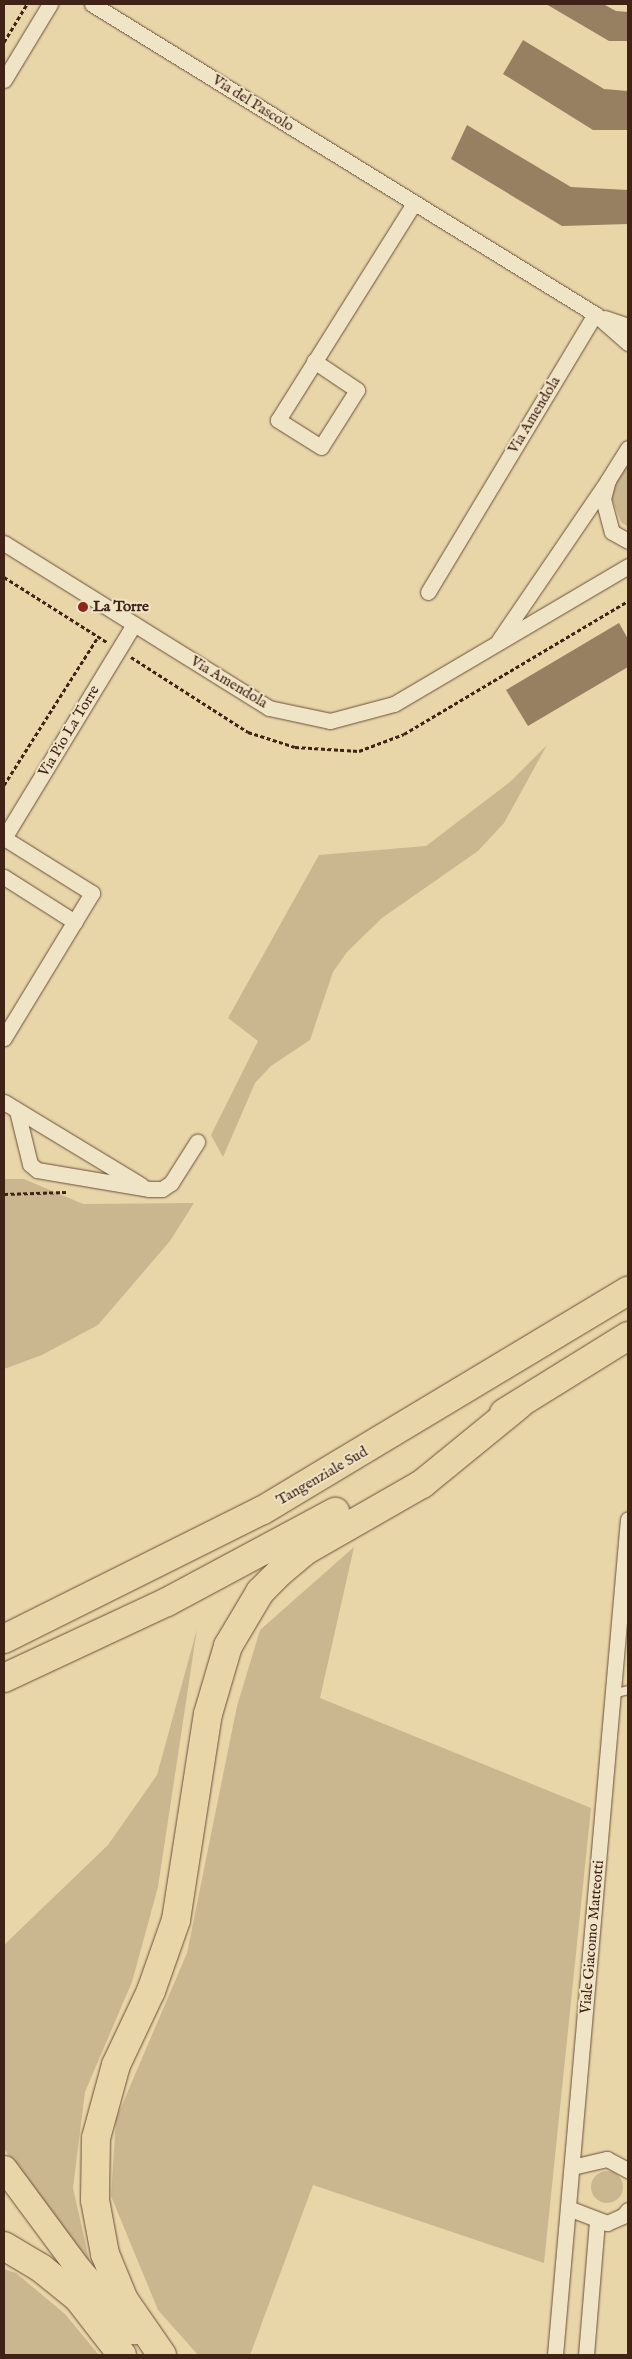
<!DOCTYPE html>
<html>
<head>
<meta charset="utf-8">
<style>
  body { margin:0 }
  #map { position:relative; width:632px; height:2359px; overflow:hidden; background:#e8d5a8; font-family:"IM FELL English",serif }
  div>[style] { position:absolute }
  .green>* { inset:0; background:#cbb78f }
  .round { border-radius:50% }
  .building>* { inset:0; background:#977f62 }
  .path>* { height:3px; margin-top:-1.5px; transform-origin:0; background:repeating-linear-gradient(90deg,#402216 0 4px,transparent 0 6.5px) }
  .roads { filter:drop-shadow(0 0 1px #6a4f3a) drop-shadow(0 0 1px #6a4f3a) }
  .lane>* { height:8px; margin:-4px; padding:0 4px; transform-origin:4px; border-radius:4px; background:#f0e4c6 }
  .street>* { height:15px; margin:-7.5px; padding:0 7.5px; transform-origin:7.5px; border-radius:7.5px; background:#f0e4c6 }
  .primary>* { height:25px; margin:-12.5px; padding:0 12.5px; transform-origin:12.5px; border-radius:12.5px; background:#e8d5a8 }
  .highway>* { height:28px; margin:-14px; padding:0 14px; transform-origin:14px; border-radius:14px; background:#e8d5a8 }
  .dots>* { width:14px; height:14px; translate:-50% -50%; box-sizing:border-box; border:2px solid #f0e4c6; border-radius:50% }
  span { translate:-50% -50%; white-space:nowrap; text-align:center; line-height:1.15; -webkit-text-stroke:4px #f0e4c6; paint-order:stroke }
  .street-label { font-size:15px; color:#402216 }
  .poi-label { font-size:15px; color:#402216; font-weight:700 }
  .left { translate:0 -50%; text-align:left }
  .frame { position:absolute; inset:0; border:5px solid #402216; pointer-events:none }
</style>
</head>
<body>
<div id="map">
  <div class="green">
    <div style="clip-path:polygon(628px 460px,628px 527px,621px 522px,610px 494px)"></div>
    <div style="clip-path:polygon(547px 745px,504px 823px,478px 851px,382px 918px,347px 952px,333px 972px,310px 1040px,271px 1066px,255px 1083px,223px 1157px,211px 1135px,258px 1041px,228px 1018px,319px 855px,426px 846px,510px 782px)"></div>
    <div style="clip-path:polygon(4px 1179px,24px 1179px,83px 1204px,194px 1203px,170px 1241px,98px 1325px,42px 1355px,4px 1369px)"></div>
    <div style="clip-path:polygon(354px 1547px,320px 1698px,591px 1808px,544px 2263px,313px 2185px,250px 2355px,198px 2355px,158px 2310px,111px 2196px,116px 2119px,187px 1953px,237px 1706px,260px 1630px)"></div>
    <div style="clip-path:polygon(197px 1629px,158px 1887px,132px 1982px,85px 2092px,73px 2188px,90px 2263px,4px 2149px,4px 1945px,108px 1845px,157px 1775px)"></div>
    <div class="round" style="left:591px;top:2171px;width:32px;height:32px"></div>
    <div style="clip-path:polygon(4px 2269px,16px 2273px,65px 2314px,99px 2355px,4px 2355px)"></div>
  </div>
  <div class="building">
    <div style="clip-path:polygon(546px 4px,603px 4px,616px 11px,628px 12px,628px 41px,609px 41px)"></div>
    <div style="clip-path:polygon(523px 40px,604px 89px,628px 91px,628px 130px,593px 130px,503px 74px)"></div>
    <div style="clip-path:polygon(467px 125px,571px 187px,628px 190px,628px 224px,562px 226px,451px 159px)"></div>
    <div style="clip-path:polygon(619px 623px,628px 639px,628px 667px,528px 726px,506px 690px)"></div>
  </div>
  <div class="path">
    <div style="left:4px;top:42px;width:44px;rotate:-58.8deg"></div>
    <div style="left:4px;top:577px;width:122px;rotate:32.3deg"></div>
    <div style="left:131px;top:657px;width:139px;rotate:32.7deg"></div>
    <div style="left:248px;top:732px;width:49px;rotate:17.7deg"></div>
    <div style="left:295px;top:747px;width:64px;rotate:3.6deg"></div>
    <div style="left:359px;top:751px;width:48px;rotate:-20.7deg"></div>
    <div style="left:404px;top:734px;width:261px;rotate:-30.7deg"></div>
    <div style="left:4px;top:785px;width:175px;rotate:-57.6deg"></div>
    <div style="left:4px;top:1194px;width:62px;rotate:-1.8deg"></div>
  </div>
  <div class="roads">
    <div class="lane">
      <div style="left:613px;top:1694px;width:16px;rotate:-15deg"></div>
    </div>
    <div class="street">
      <div style="left:92px;top:4px;width:591px;rotate:31.65deg"></div>
      <div style="left:595px;top:314px;width:44px;rotate:41.3deg"></div>
      <div style="left:4px;top:80px;width:89px;rotate:-58.8deg"></div>
      <div style="left:605px;top:318px;width:24px;rotate:19deg"></div>
      <div style="left:314px;top:361px;width:52px;rotate:34deg"></div>
      <div style="left:357px;top:390px;width:67px;rotate:122.3deg"></div>
      <div style="left:321px;top:447px;width:51px;rotate:-147.9deg"></div>
      <div style="left:278px;top:420px;width:256px;rotate:-57.9deg"></div>
      <div style="left:628px;top:448px;width:38px;rotate:122deg"></div>
      <div style="left:608px;top:480px;width:20px;rotate:105deg"></div>
      <div style="left:603px;top:499px;width:34px;rotate:75deg"></div>
      <div style="left:612px;top:532px;width:18px;rotate:29deg"></div>
      <div style="left:4px;top:543px;width:312px;rotate:31.9deg"></div>
      <div style="left:269px;top:708px;width:62px;rotate:12deg"></div>
      <div style="left:330px;top:721px;width:66px;rotate:-14.9deg"></div>
      <div style="left:394px;top:704px;width:272px;rotate:-30.5deg"></div>
      <div style="left:428px;top:592px;width:324px;rotate:-59deg"></div>
      <div style="left:499px;top:640px;width:194px;rotate:-55.7deg"></div>
      <div style="left:4px;top:838px;width:104px;rotate:32deg"></div>
      <div style="left:92px;top:893px;width:170px;rotate:121.3deg"></div>
      <div style="left:4px;top:838px;width:250px;rotate:-58.7deg"></div>
      <div style="left:4px;top:877px;width:84px;rotate:32.4deg"></div>
      <div style="left:4px;top:1102px;width:160px;rotate:31.2deg"></div>
      <div style="left:17px;top:1111px;width:55px;rotate:76.2deg"></div>
      <div style="left:30px;top:1164px;width:9px;rotate:41deg"></div>
      <div style="left:37px;top:1170px;width:114px;rotate:9.6deg"></div>
      <div style="left:149px;top:1189px;width:13px"></div>
      <div style="left:162px;top:1189px;width:11px;rotate:-34deg"></div>
      <div style="left:171px;top:1183px;width:49px;rotate:-57.6deg"></div>
      <div style="left:572px;top:2167px;width:36px;rotate:-13deg"></div>
      <div style="left:607px;top:2159px;width:24px;rotate:28deg"></div>
      <div style="left:568px;top:2208px;width:42px;rotate:21deg"></div>
      <div style="left:607px;top:2223px;width:17px;rotate:-24deg"></div>
      <div style="left:623px;top:2216px;width:8px;rotate:-50deg"></div>
      <div style="left:555px;top:2355px;width:839px;rotate:-85.01deg"></div>
      <div style="left:586px;top:2355px;width:135px;rotate:-85.3deg"></div>
    </div>
    <div class="primary">
      <div style="left:4px;top:2168px;width:124px;rotate:53.5deg"></div>
      <div style="left:78px;top:2268px;width:84px;rotate:48.9deg"></div>
    </div>
    <div class="highway">
      <div style="left:504px;top:1413px;width:146px;rotate:-31.8deg"></div>
      <div style="left:4px;top:1639px;width:289px;rotate:-26.5deg"></div>
      <div style="left:263px;top:1510px;width:426px;rotate:-31deg"></div>
      <div style="left:4px;top:1678px;width:180px;rotate:-25deg"></div>
      <div style="left:167px;top:1602px;width:191px;rotate:-28.2deg"></div>
      <div style="left:4px;top:2246px;width:43px;rotate:30.7deg"></div>
      <div style="left:41px;top:2268px;width:48px;rotate:39deg"></div>
      <div style="left:78px;top:2298px;width:72px;rotate:52.3deg"></div>
      <div style="left:162px;top:2355px;width:67px;rotate:-124.6deg"></div>
      <div style="left:124px;top:2300px;width:50px;rotate:-112.4deg"></div>
      <div style="left:105px;top:2254px;width:55px;rotate:-100.5deg"></div>
      <div style="left:95px;top:2200px;width:62px;rotate:-89.1deg"></div>
      <div style="left:96px;top:2138px;width:76px;rotate:-74.7deg"></div>
      <div style="left:116px;top:2065px;width:82px;rotate:-64.7deg"></div>
      <div style="left:151px;top:1991px;width:75px;rotate:-70.6deg"></div>
      <div style="left:176px;top:1920px;width:208px;rotate:-81.2deg"></div>
      <div style="left:208px;top:1714px;width:71px;rotate:-73.6deg"></div>
      <div style="left:228px;top:1646px;width:63px;rotate:-59.3deg"></div>
      <div style="left:260px;top:1592px;width:28px;rotate:-45deg"></div>
      <div style="left:280px;top:1572px;width:33px;rotate:-40deg"></div>
      <div style="left:305px;top:1551px;width:135px;rotate:-29.8deg"></div>
      <div style="left:422px;top:1484px;width:125px;rotate:-39.2deg"></div>
    </div>
  </div>
  <div class="dots">
    <div style="left:83px;top:607px;background:#8f2418"></div>
  </div>
  <div class="street-label">
    <span style="left:253px;top:103px;rotate:32deg">Via del Pascolo</span>
    <span style="left:534px;top:415px;rotate:-59deg">Via Amendola</span>
    <span style="left:229px;top:682px;rotate:31deg">Via Amendola</span>
    <span style="left:69px;top:731px;rotate:-59deg">Via Pio La Torre</span>
    <span style="left:322px;top:1476px;rotate:-30deg">Tangenziale Sud</span>
    <span style="left:592px;top:1937px;rotate:-85deg">Viale Giacomo Matteotti</span>
  </div>
  <div class="poi-label">
    <span class="left" style="left:93px;top:607px">La Torre</span>
  </div>
  <div class="frame"></div>
</div>
</body>
</html>
